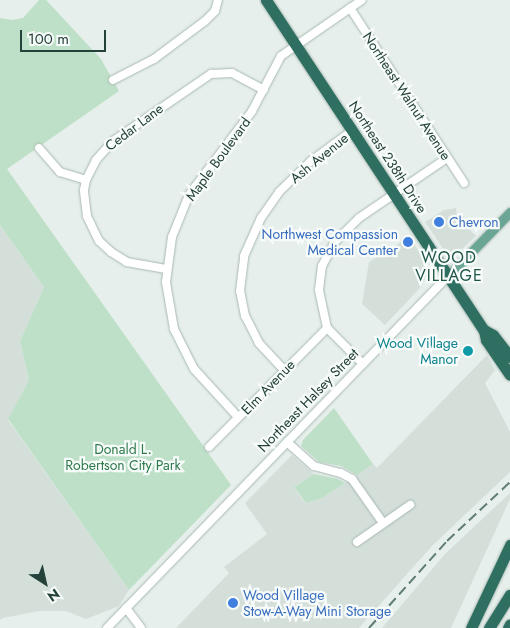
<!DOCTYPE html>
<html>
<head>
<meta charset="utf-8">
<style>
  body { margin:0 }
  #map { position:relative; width:510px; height:628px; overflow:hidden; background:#e6efeb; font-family:Jost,sans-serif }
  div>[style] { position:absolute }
  .built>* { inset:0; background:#d4dfda }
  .green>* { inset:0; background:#bfe0c8 }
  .roads { filter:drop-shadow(0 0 1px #a8b8b2) drop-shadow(0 0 1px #a8b8b2) }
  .minor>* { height:8px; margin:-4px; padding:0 4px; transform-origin:4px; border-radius:4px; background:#fff }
  .major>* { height:9px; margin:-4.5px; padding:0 4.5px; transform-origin:4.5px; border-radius:4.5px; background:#6aa596 }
  .highway>* { height:11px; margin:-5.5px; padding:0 5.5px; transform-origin:5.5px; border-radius:5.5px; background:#2f6f62 }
  .rail>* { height:2px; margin-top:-1px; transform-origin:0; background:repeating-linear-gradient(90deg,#5f7d75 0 10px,transparent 0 15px) }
  .dots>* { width:14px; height:14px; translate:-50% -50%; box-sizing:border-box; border:2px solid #f7fbf9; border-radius:50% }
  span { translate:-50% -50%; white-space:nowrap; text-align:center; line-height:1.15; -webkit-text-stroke:4.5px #f7fbf9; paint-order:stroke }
  .street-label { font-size:14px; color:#24423a }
  .shop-label { font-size:14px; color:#366cbe }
  .left { translate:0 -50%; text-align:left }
  .right { translate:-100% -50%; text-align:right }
  .culture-label { font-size:14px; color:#0d838f }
  .park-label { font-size:14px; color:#2d7a4b }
  .quarter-label { font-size:16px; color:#1f5548; letter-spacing:1px }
  .north { position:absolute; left:20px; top:558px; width:50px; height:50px; -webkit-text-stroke:4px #f7fbf9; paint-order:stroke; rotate:145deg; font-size:14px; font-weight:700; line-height:20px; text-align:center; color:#24423a }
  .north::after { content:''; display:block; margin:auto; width:18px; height:22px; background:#24423a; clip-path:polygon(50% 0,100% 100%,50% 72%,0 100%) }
  .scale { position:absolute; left:20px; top:30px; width:86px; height:22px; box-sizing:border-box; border:2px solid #24423a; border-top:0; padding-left:6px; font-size:15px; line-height:18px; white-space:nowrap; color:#24423a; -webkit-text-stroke:4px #f7fbf9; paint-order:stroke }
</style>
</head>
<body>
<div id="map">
  <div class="built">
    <div style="clip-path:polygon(456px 208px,457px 218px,476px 236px,462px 249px,450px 253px,444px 250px,425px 222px,444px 210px)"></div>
    <div style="clip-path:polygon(0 225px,44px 287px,20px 341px,29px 380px,8px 420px,129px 590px,119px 606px,86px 619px,66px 611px,39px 611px,3px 618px,0 620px)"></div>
    <div style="clip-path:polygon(409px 237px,425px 260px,426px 276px,421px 287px,385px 325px,362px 304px,369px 262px)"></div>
    <div style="clip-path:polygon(487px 355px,495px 370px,485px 383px,510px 432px,510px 472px,432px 546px,359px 628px,176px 628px,229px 573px,224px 567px,267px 534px,245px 503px,292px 455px,314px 474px,294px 487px,302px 499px,306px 503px,322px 498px,373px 464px,377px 468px)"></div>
    <div style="clip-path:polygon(510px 493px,510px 499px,451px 628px,382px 628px,445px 554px)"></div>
  </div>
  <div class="green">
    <div style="clip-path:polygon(39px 0,46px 0,101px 59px,119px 91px,7px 169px,231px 485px,129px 590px,8px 419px,29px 380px,20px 341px,44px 287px,0 225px,0 18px,12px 20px,23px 18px)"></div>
    <div style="clip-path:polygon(334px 408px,373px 464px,357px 475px,341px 466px,319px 462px,301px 446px,303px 440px)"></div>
    <div style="clip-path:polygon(314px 474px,338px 479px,345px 483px,322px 498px,306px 503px,294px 487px)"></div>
  </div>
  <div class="roads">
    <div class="minor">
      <div style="left:350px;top:8px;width:209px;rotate:56.9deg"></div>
      <div style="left:113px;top:80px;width:46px;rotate:-27.1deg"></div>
      <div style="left:154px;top:59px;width:64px;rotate:-36.7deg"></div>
      <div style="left:205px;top:21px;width:14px;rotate:-45deg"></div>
      <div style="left:215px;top:11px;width:11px;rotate:-75deg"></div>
      <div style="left:39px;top:148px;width:32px;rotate:49deg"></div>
      <div style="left:60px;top:172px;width:27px;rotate:17deg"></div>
      <div style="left:166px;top:269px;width:40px;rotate:-170deg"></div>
      <div style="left:127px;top:262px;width:19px;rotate:-148deg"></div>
      <div style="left:111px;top:252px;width:16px;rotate:-137deg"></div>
      <div style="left:99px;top:241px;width:28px;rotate:-116deg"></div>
      <div style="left:87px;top:216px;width:26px;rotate:-97deg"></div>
      <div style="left:84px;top:190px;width:10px;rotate:-79deg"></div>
      <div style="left:86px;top:180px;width:22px;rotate:-63deg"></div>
      <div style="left:96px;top:160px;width:25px;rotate:-48deg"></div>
      <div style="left:113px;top:141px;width:119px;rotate:-34.4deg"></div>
      <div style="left:211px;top:74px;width:21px;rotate:-3deg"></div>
      <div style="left:232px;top:73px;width:36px;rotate:28deg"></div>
      <div style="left:363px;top:364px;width:51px;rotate:-135deg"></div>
      <div style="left:327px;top:328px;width:39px;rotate:-102deg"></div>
      <div style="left:319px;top:290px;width:24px;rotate:-83deg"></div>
      <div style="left:322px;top:266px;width:26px;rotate:-62deg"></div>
      <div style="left:334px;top:243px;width:35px;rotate:-45deg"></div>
      <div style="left:359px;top:218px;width:107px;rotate:-34.3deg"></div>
      <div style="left:284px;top:370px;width:37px;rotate:-133deg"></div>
      <div style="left:259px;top:343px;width:30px;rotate:-117deg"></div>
      <div style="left:245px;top:316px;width:25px;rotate:-101deg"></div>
      <div style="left:240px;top:291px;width:35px;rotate:-83deg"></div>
      <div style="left:244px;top:256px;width:42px;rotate:-65.9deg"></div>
      <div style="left:261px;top:218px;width:32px;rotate:-55deg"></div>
      <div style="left:279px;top:192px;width:45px;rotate:-44.1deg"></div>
      <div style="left:311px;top:161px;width:52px;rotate:-36.4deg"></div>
      <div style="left:238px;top:417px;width:65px;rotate:-132.5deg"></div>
      <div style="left:194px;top:369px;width:45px;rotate:-116.6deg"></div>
      <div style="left:174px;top:329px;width:48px;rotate:-99.7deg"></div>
      <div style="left:166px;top:282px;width:45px;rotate:-82.4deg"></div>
      <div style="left:172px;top:237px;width:45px;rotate:-68deg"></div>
      <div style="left:189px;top:195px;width:105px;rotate:-53.1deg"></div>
      <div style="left:252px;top:111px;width:62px;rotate:-62.2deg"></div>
      <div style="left:281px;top:56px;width:98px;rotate:-34.7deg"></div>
      <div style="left:287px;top:442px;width:36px;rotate:42deg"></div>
      <div style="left:314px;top:466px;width:28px;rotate:15deg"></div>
      <div style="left:341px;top:473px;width:13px;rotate:29deg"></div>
      <div style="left:352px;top:479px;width:54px;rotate:54.8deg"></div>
      <div style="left:209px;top:447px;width:168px;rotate:-45.2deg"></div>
      <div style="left:357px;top:542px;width:65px;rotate:-34.9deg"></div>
      <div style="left:126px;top:608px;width:25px;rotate:53deg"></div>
      <div style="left:107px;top:628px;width:490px;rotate:-45.9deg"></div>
    </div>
    <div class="major">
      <div style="left:448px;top:276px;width:89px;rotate:-45.9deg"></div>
    </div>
    <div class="highway">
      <div style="left:266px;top:0;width:396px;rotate:56.6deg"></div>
      <div style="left:484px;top:330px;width:10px;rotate:79deg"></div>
      <div style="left:486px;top:340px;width:42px;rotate:55.6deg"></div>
      <div style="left:484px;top:330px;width:10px;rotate:29deg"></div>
      <div style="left:493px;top:335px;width:28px;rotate:52deg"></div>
      <div style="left:471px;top:628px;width:92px;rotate:-64.8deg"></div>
      <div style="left:489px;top:628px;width:39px;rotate:-58deg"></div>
      <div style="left:508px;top:628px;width:4px;rotate:-63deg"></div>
    </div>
  </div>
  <div class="rail">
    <div style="left:369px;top:628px;width:117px;rotate:-48.1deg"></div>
    <div style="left:447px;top:541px;width:86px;rotate:-43.1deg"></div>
  </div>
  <div class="dots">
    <div style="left:439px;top:222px;background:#3f7fe0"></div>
    <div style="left:408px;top:242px;background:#3f7fe0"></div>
    <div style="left:468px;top:351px;background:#0f9aa8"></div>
    <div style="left:233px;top:603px;background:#3f7fe0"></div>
  </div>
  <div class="street-label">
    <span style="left:407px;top:96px;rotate:57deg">Northeast Walnut Avenue</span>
    <span style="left:134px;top:127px;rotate:-37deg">Cedar Lane</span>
    <span style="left:388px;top:157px;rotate:57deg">Northeast 238th Drive</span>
    <span style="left:319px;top:158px;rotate:-39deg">Ash Avenue</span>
    <span style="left:218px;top:159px;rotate:-54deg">Maple Boulevard</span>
    <span style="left:268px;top:387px;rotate:-46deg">Elm Avenue</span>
    <span style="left:308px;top:400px;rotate:-46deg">Northeast Halsey Street</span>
  </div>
  <div class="shop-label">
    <span class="left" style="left:449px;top:222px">Chevron</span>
    <span class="right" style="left:398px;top:242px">Northwest Compassion<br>Medical Center</span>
    <span class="left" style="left:243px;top:603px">Wood Village<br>Stow-A-Way Mini Storage</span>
  </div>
  <div class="culture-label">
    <span class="right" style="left:458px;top:351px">Wood Village<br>Manor</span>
  </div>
  <div class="park-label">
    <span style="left:123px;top:457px">Donald L.<br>Robertson City Park</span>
  </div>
  <div class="quarter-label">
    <span style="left:449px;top:267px">WOOD<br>VILLAGE</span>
  </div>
  <div class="north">N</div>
  <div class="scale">100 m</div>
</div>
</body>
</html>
